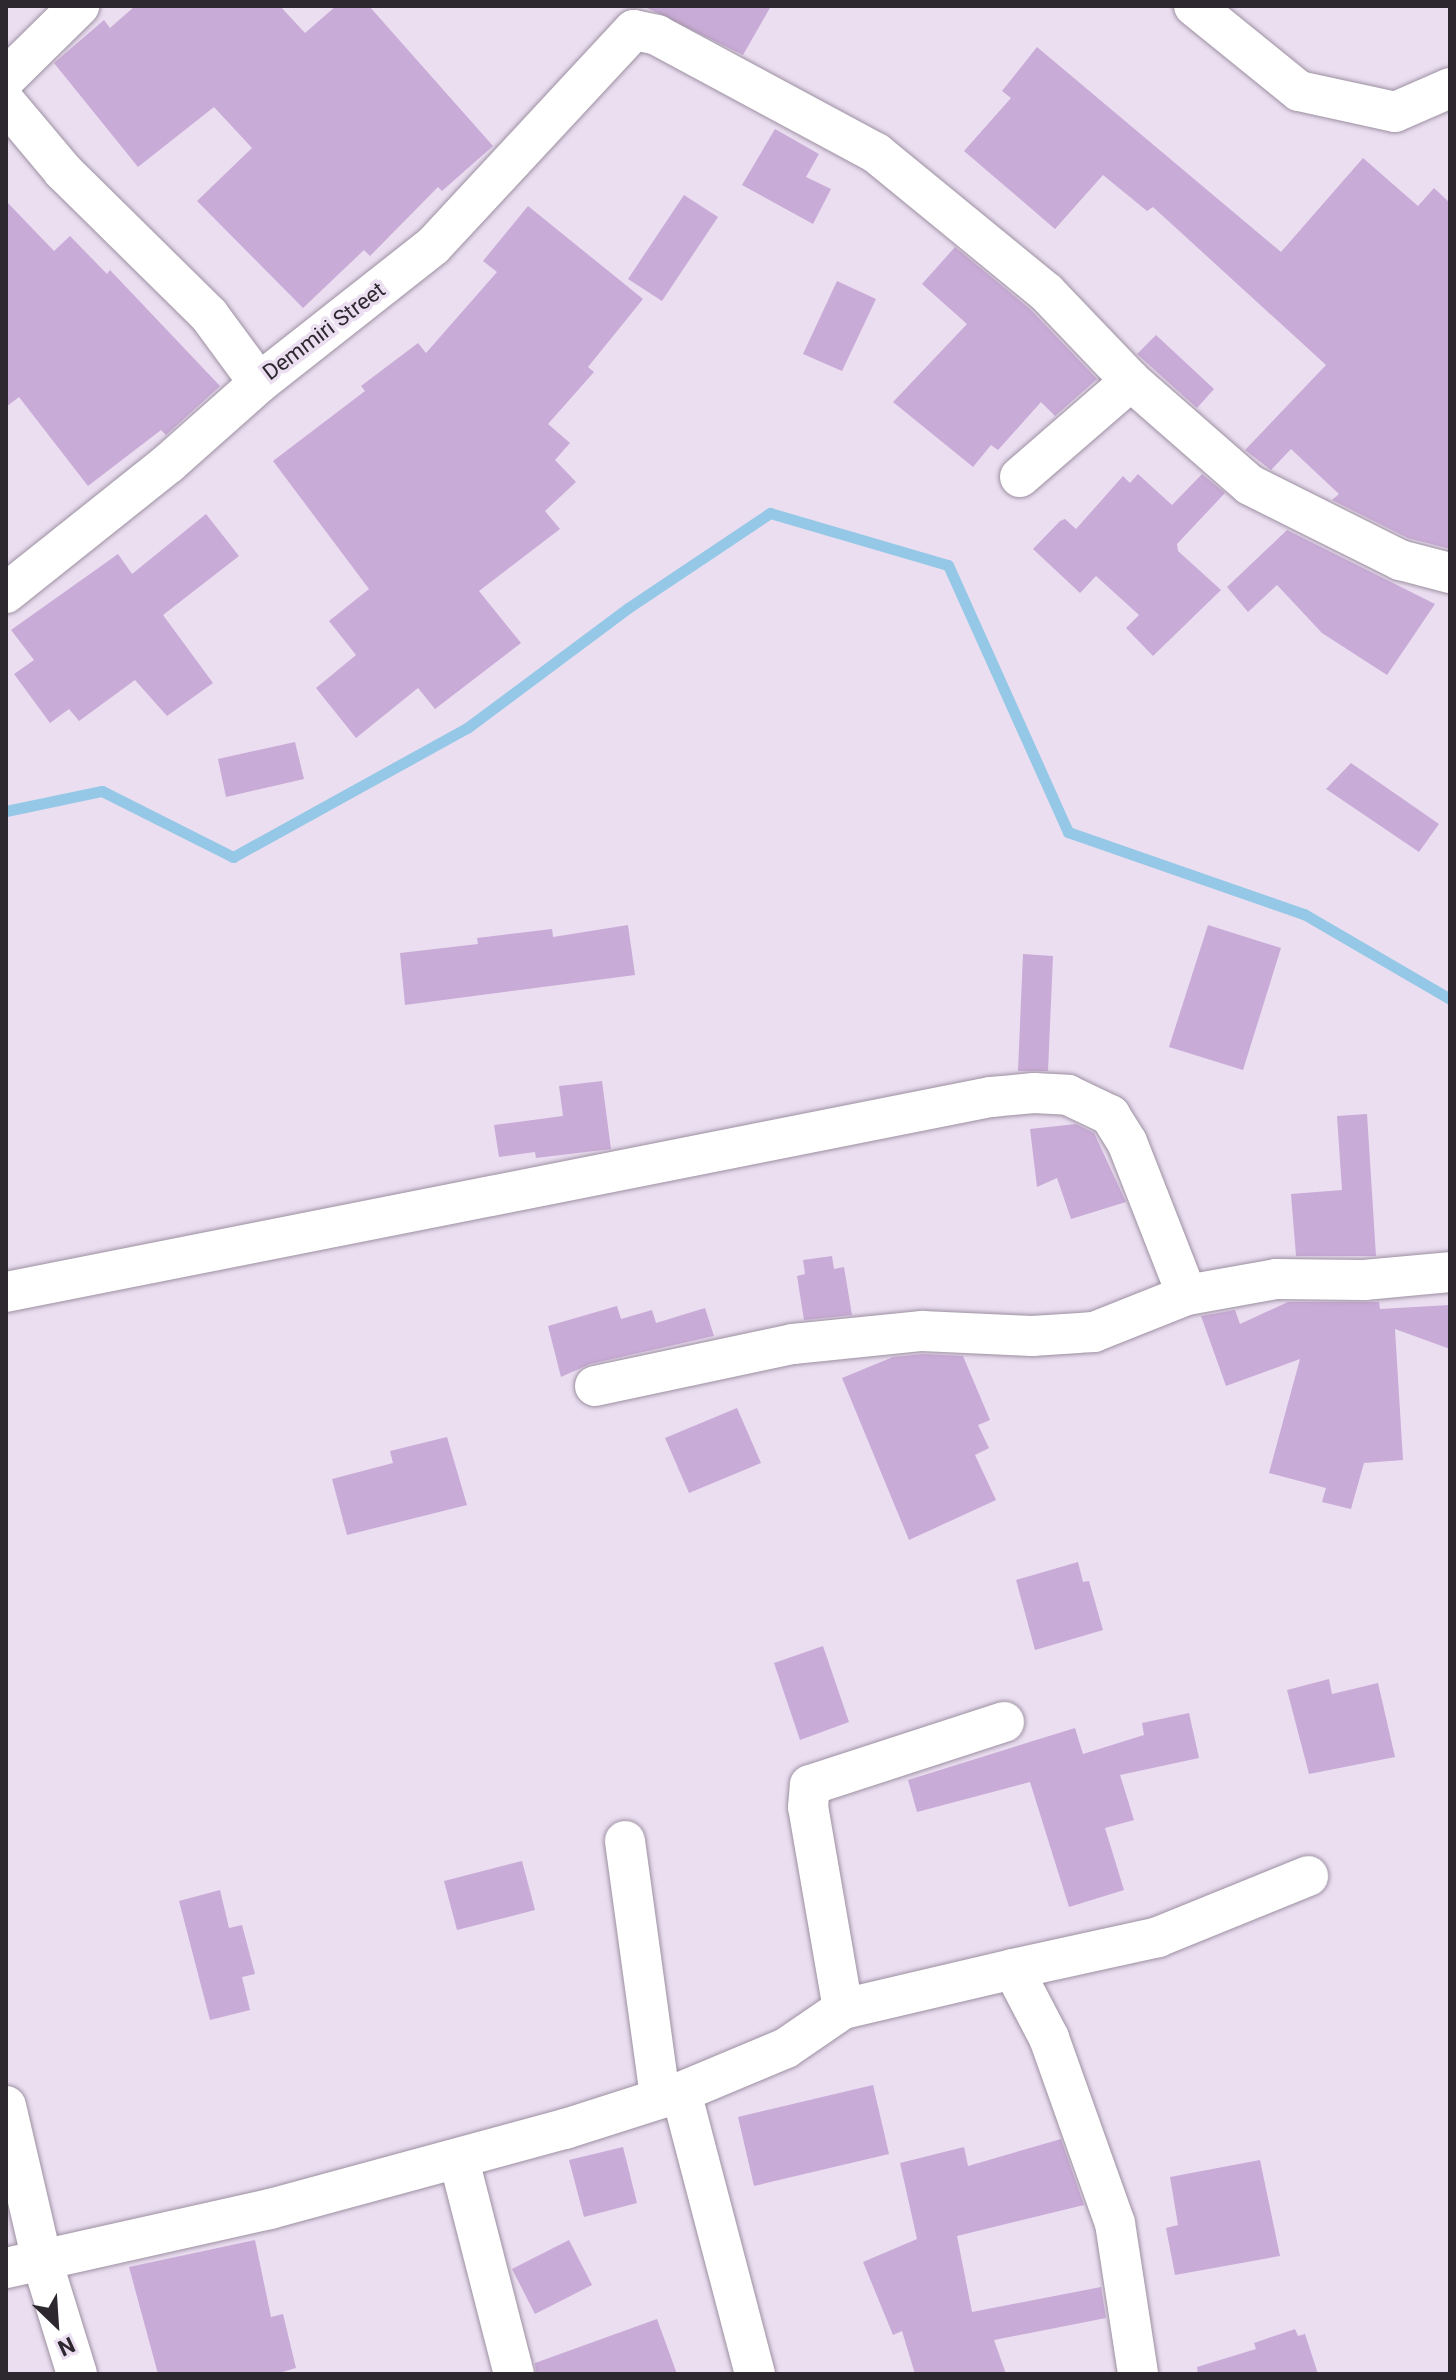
<!DOCTYPE html>
<html>
<head>
<meta charset="utf-8">
<style>
  body { margin:0 }
  #map { position:relative; width:1456px; height:2380px; overflow:hidden; background:#ebdef1; font-family:Roboto,sans-serif }
  div>[style] { position:absolute }
  .stream>* { height:11px; margin:-5.5px; padding:0 5.5px; transform-origin:5.5px; border-radius:5.5px; background:#94c8e6 }
  .building>* { inset:0; background:#c9abd7 }
  .roads { filter:drop-shadow(0 0 2px #9c90a1) drop-shadow(0 0 2px #9c90a1) }
  .minor>* { height:40px; margin:-20px; padding:0 20px; transform-origin:20px; border-radius:20px; background:#fff }
  span { translate:-50% -50%; white-space:nowrap; text-align:center; line-height:1.15; -webkit-text-stroke:7px #ebdef1; paint-order:stroke }
  .street-label { font-size:22px; color:#2d282f }
  .frame { position:absolute; inset:0; border:8px solid #2d282f; pointer-events:none }
  .north { position:absolute; left:16px; top:2284px; width:80px; height:80px; -webkit-text-stroke:6px #ebdef1; paint-order:stroke; rotate:155deg; font-size:22px; font-weight:700; line-height:32px; text-align:center; color:#2d282f }
  .north::after { content:''; display:block; margin:auto; width:28px; height:36px; background:#2d282f; clip-path:polygon(50% 0,100% 100%,50% 72%,0 100%) }
</style>
</head>
<body>
<div id="map">
  <div class="stream">
    <div style="left:6px;top:811px;width:98px;rotate:-11.8deg"></div>
    <div style="left:102px;top:791px;width:147px;rotate:26.7deg"></div>
    <div style="left:233px;top:857px;width:267px;rotate:-28.9deg"></div>
    <div style="left:467px;top:728px;width:201px;rotate:-36.7deg"></div>
    <div style="left:628px;top:608px;width:171px;rotate:-33.8deg"></div>
    <div style="left:770px;top:513px;width:185px;rotate:16.3deg"></div>
    <div style="left:948px;top:565px;width:293px;rotate:65.8deg"></div>
    <div style="left:1068px;top:832px;width:250px;rotate:19.2deg"></div>
    <div style="left:1304px;top:914px;width:169px;rotate:30.2deg"></div>
  </div>
  <div class="building">
    <div style="clip-path:polygon(135px 6px,280px 6px,305px 33px,336px 6px,369px 6px,493px 146px,442px 191px,438px 187px,370px 256px,364px 250px,303px 308px,197px 201px,252px 148px,214px 107px,138px 167px,54px 63px,104px 20px,110px 28px)"></div>
    <div style="clip-path:polygon(643px 6px,771px 6px,743px 55px)"></div>
    <div style="clip-path:polygon(1037px 47px,1281px 252px,1363px 158px,1418px 206px,1434px 188px,1450px 203px,1450px 549px,1408px 538px,1332px 500px,1339px 494px,1291px 449px,1271px 470px,1245px 450px,1326px 365px,1153px 207px,1147px 211px,1103px 175px,1055px 229px,964px 151px,1011px 98px,1002px 91px)"></div>
    <div style="clip-path:polygon(775px 129px,819px 154px,806px 177px,831px 189px,813px 224px,742px 185px)"></div>
    <div style="clip-path:polygon(684px 195px,718px 217px,662px 301px,628px 279px)"></div>
    <div style="clip-path:polygon(6px 201px,54px 251px,70px 236px,107px 274px,110px 270px,220px 386px,166px 435px,161px 430px,88px 486px,19px 397px,6px 407px)"></div>
    <div style="clip-path:polygon(528px 206px,643px 299px,588px 367px,594px 372px,548px 424px,570px 443px,555px 460px,576px 482px,545px 511px,560px 529px,479px 591px,521px 643px,435px 709px,418px 688px,356px 738px,316px 688px,356px 655px,329px 621px,369px 589px,273px 461px,365px 391px,361px 386px,418px 343px,426px 353px,497px 272px,483px 261px)"></div>
    <div style="clip-path:polygon(955px 247px,1030px 309px,1097px 379px,1055px 416px,1041px 402px,998px 450px,991px 445px,973px 467px,893px 402px,967px 324px,922px 284px)"></div>
    <div style="clip-path:polygon(837px 281px,876px 299px,842px 371px,803px 354px)"></div>
    <div style="clip-path:polygon(1156px 335px,1214px 389px,1197px 408px,1137px 354px)"></div>
    <div style="clip-path:polygon(1138px 474px,1172px 505px,1202px 474px,1225px 493px,1177px 544px,1178px 551px,1221px 590px,1153px 656px,1126px 628px,1139px 615px,1096px 576px,1080px 593px,1033px 549px,1060px 521px,1065px 519px,1076px 529px,1123px 476px,1130px 483px)"></div>
    <div style="clip-path:polygon(206px 514px,239px 556px,163px 615px,213px 683px,167px 716px,135px 680px,79px 721px,69px 709px,50px 723px,14px 674px,34px 660px,11px 630px,118px 554px,132px 574px)"></div>
    <div style="clip-path:polygon(1287px 530px,1435px 604px,1387px 675px,1322px 633px,1277px 585px,1248px 612px,1227px 587px)"></div>
    <div style="clip-path:polygon(295px 742px,304px 779px,226px 797px,218px 759px)"></div>
    <div style="clip-path:polygon(1351px 763px,1439px 824px,1419px 852px,1326px 789px)"></div>
    <div style="clip-path:polygon(628px 925px,635px 975px,405px 1005px,400px 953px,478px 944px,477px 938px,552px 929px,553px 937px)"></div>
    <div style="clip-path:polygon(1208px 925px,1281px 948px,1243px 1070px,1169px 1047px)"></div>
    <div style="clip-path:polygon(1023px 954px,1053px 956px,1048px 1071px,1018px 1071px)"></div>
    <div style="clip-path:polygon(602px 1081px,611px 1149px,536px 1158px,535px 1152px,499px 1157px,494px 1125px,563px 1116px,559px 1086px)"></div>
    <div style="clip-path:polygon(1367px 1114px,1376px 1256px,1296px 1256px,1291px 1194px,1342px 1190px,1337px 1116px)"></div>
    <div style="clip-path:polygon(1076px 1124px,1094px 1133px,1126px 1202px,1071px 1219px,1057px 1178px,1037px 1187px,1030px 1129px)"></div>
    <div style="clip-path:polygon(832px 1256px,834px 1269px,844px 1267px,852px 1315px,804px 1320px,797px 1276px,805px 1274px,803px 1260px)"></div>
    <div style="clip-path:polygon(1288px 1302px,1379px 1302px,1380px 1309px,1450px 1305px,1450px 1349px,1395px 1329px,1403px 1460px,1364px 1463px,1351px 1509px,1322px 1502px,1326px 1488px,1269px 1473px,1300px 1359px,1226px 1386px,1201px 1316px,1235px 1310px,1240px 1324px)"></div>
    <div style="clip-path:polygon(617px 1306px,621px 1319px,652px 1310px,656px 1323px,705px 1308px,714px 1336px,590px 1364px,561px 1377px,548px 1326px)"></div>
    <div style="clip-path:polygon(923px 1354px,963px 1356px,990px 1420px,978px 1425px,989px 1448px,975px 1455px,996px 1500px,909px 1540px,842px 1378px,893px 1357px)"></div>
    <div style="clip-path:polygon(737px 1408px,761px 1463px,689px 1493px,665px 1438px)"></div>
    <div style="clip-path:polygon(447px 1437px,467px 1505px,347px 1535px,332px 1479px,393px 1463px,390px 1451px)"></div>
    <div style="clip-path:polygon(1078px 1562px,1083px 1582px,1089px 1581px,1103px 1630px,1035px 1650px,1016px 1580px)"></div>
    <div style="clip-path:polygon(823px 1646px,849px 1722px,800px 1740px,774px 1663px)"></div>
    <div style="clip-path:polygon(1329px 1679px,1332px 1694px,1378px 1683px,1395px 1757px,1309px 1774px,1287px 1690px)"></div>
    <div style="clip-path:polygon(1189px 1713px,1199px 1758px,1120px 1775px,1134px 1820px,1105px 1828px,1124px 1890px,1069px 1907px,1030px 1782px,917px 1812px,908px 1780px,1075px 1728px,1083px 1754px,1144px 1735px,1142px 1723px)"></div>
    <div style="clip-path:polygon(522px 1861px,535px 1910px,457px 1930px,444px 1881px)"></div>
    <div style="clip-path:polygon(220px 1890px,229px 1928px,242px 1925px,255px 1974px,242px 1977px,250px 2010px,210px 2020px,179px 1901px)"></div>
    <div style="clip-path:polygon(873px 2085px,889px 2154px,754px 2186px,738px 2117px)"></div>
    <div style="clip-path:polygon(1061px 2139px,1084px 2205px,957px 2236px,972px 2312px,1101px 2287px,1106px 2318px,994px 2340px,1006px 2374px,915px 2374px,902px 2331px,893px 2335px,863px 2262px,917px 2239px,900px 2163px,964px 2147px,968px 2166px)"></div>
    <div style="clip-path:polygon(623px 2147px,637px 2203px,584px 2217px,569px 2160px)"></div>
    <div style="clip-path:polygon(1260px 2160px,1280px 2256px,1175px 2275px,1166px 2228px,1178px 2225px,1170px 2177px)"></div>
    <div style="clip-path:polygon(255px 2240px,271px 2317px,283px 2314px,296px 2368px,275px 2374px,158px 2374px,129px 2267px)"></div>
    <div style="clip-path:polygon(569px 2240px,592px 2285px,535px 2314px,512px 2269px)"></div>
    <div style="clip-path:polygon(657px 2319px,677px 2374px,536px 2374px,535px 2363px)"></div>
    <div style="clip-path:polygon(1295px 2329px,1298px 2336px,1305px 2334px,1318px 2374px,1198px 2374px,1197px 2367px,1256px 2349px,1254px 2343px)"></div>
  </div>
  <div class="roads">
    <div class="minor">
      <div style="left:1194px;top:6px;width:135px;rotate:39deg"></div>
      <div style="left:1299px;top:91px;width:98px;rotate:12.3deg"></div>
      <div style="left:1395px;top:112px;width:60px;rotate:-23.6deg"></div>
      <div style="left:6px;top:78px;width:103px;rotate:-44.6deg"></div>
      <div style="left:6px;top:103px;width:89px;rotate:50deg"></div>
      <div style="left:63px;top:171px;width:205px;rotate:44.6deg"></div>
      <div style="left:209px;top:315px;width:84px;rotate:53.7deg"></div>
      <div style="left:259px;top:383px;width:221px;rotate:-38.2deg"></div>
      <div style="left:433px;top:246px;width:295px;rotate:-47.1deg"></div>
      <div style="left:634px;top:30px;width:24px;rotate:12deg"></div>
      <div style="left:657px;top:35px;width:249px;rotate:28.3deg"></div>
      <div style="left:876px;top:153px;width:220px;rotate:39.3deg"></div>
      <div style="left:1046px;top:292px;width:123px;rotate:46.3deg"></div>
      <div style="left:1131px;top:381px;width:158px;rotate:41.2deg"></div>
      <div style="left:1250px;top:485px;width:168px;rotate:26.6deg"></div>
      <div style="left:1400px;top:560px;width:52px;rotate:14.6deg"></div>
      <div style="left:1020px;top:477px;width:147px;rotate:-40.9deg"></div>
      <div style="left:6px;top:593px;width:208px;rotate:-38.6deg"></div>
      <div style="left:169px;top:463px;width:120px;rotate:-41.6deg"></div>
      <div style="left:6px;top:1292px;width:1004px;rotate:-11.2deg"></div>
      <div style="left:991px;top:1097px;width:43px;rotate:-5.3deg"></div>
      <div style="left:1034px;top:1093px;width:34px;rotate:3deg"></div>
      <div style="left:1068px;top:1095px;width:47px;rotate:25.5deg"></div>
      <div style="left:1110px;top:1115px;width:32px;rotate:58deg"></div>
      <div style="left:1127px;top:1142px;width:164px;rotate:68.6deg"></div>
      <div style="left:595px;top:1386px;width:202px;rotate:-12deg"></div>
      <div style="left:793px;top:1344px;width:130px;rotate:-5.8deg"></div>
      <div style="left:922px;top:1331px;width:110px;rotate:2.6deg"></div>
      <div style="left:1032px;top:1336px;width:62px;rotate:-3.7deg"></div>
      <div style="left:1094px;top:1332px;width:100px;rotate:-21.7deg"></div>
      <div style="left:1187px;top:1295px;width:90px;rotate:-10.2deg"></div>
      <div style="left:1276px;top:1279px;width:88px;rotate:0.7deg"></div>
      <div style="left:1364px;top:1280px;width:86px;rotate:-5.3deg"></div>
      <div style="left:625px;top:1841px;width:259px;rotate:82.2deg"></div>
      <div style="left:1013px;top:1969px;width:148px;rotate:-12.4deg"></div>
      <div style="left:1158px;top:1937px;width:162px;rotate:-22.1deg"></div>
      <div style="left:843px;top:2009px;width:205px;rotate:-99.8deg"></div>
      <div style="left:808px;top:1807px;width:22px;rotate:-85deg"></div>
      <div style="left:810px;top:1785px;width:204px;rotate:-18deg"></div>
      <div style="left:681px;top:2092px;width:292px;rotate:75.3deg"></div>
      <div style="left:6px;top:2106px;width:159px;rotate:76.9deg"></div>
      <div style="left:42px;top:2261px;width:118px;rotate:72.8deg"></div>
      <div style="left:459px;top:2160px;width:221px;rotate:75.6deg"></div>
      <div style="left:6px;top:2268px;width:271px;rotate:-12.6deg"></div>
      <div style="left:270px;top:2209px;width:306px;rotate:-15.2deg"></div>
      <div style="left:565px;top:2129px;width:122px;rotate:-17.7deg"></div>
      <div style="left:681px;top:2092px;width:114px;rotate:-22.7deg"></div>
      <div style="left:786px;top:2048px;width:69px;rotate:-34.4deg"></div>
      <div style="left:843px;top:2009px;width:175px;rotate:-13.2deg"></div>
      <div style="left:1013px;top:1969px;width:78px;rotate:62.4deg"></div>
      <div style="left:1049px;top:2038px;width:196px;rotate:70.4deg"></div>
      <div style="left:1115px;top:2223px;width:153px;rotate:81.3deg"></div>
    </div>
  </div>
  <div class="street-label">
    <span style="left:324px;top:331px;rotate:-37deg">Demmiri Street</span>
  </div>
  <div class="frame"></div>
  <div class="north">N</div>
</div>
</body>
</html>
